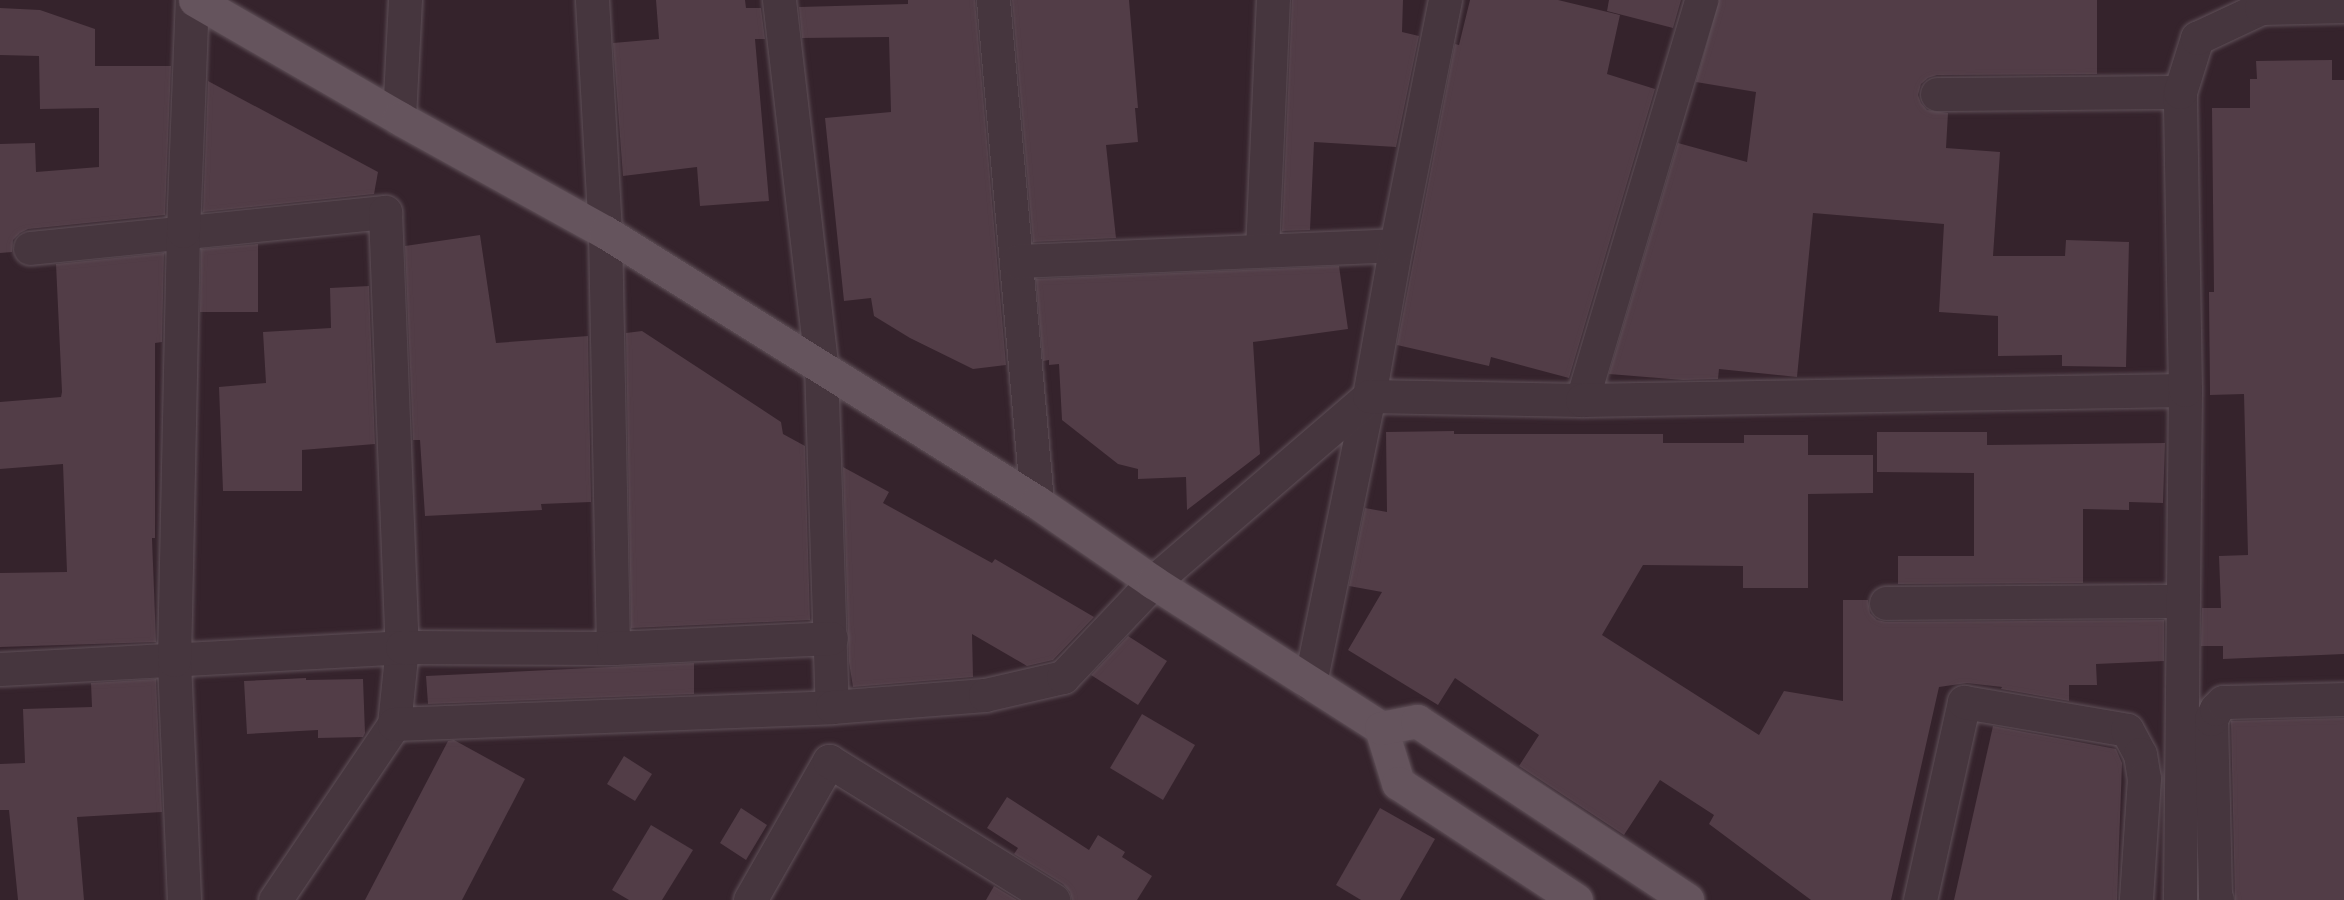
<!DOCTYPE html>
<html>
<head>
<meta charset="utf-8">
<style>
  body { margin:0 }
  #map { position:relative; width:2344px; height:900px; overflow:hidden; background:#35232c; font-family:Signika,sans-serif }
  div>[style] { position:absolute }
  .building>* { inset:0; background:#523d47 }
  .roads { filter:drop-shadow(0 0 2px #605159) drop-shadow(0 0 2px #605159) }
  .minor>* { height:33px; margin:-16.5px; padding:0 16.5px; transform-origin:16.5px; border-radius:16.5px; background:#46363e }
  .major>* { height:33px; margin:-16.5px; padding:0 16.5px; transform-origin:16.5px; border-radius:16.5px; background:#65545d }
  span { translate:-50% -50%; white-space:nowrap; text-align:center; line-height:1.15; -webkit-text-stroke:4.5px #2a1c23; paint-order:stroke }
</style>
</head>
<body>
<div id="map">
  <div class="building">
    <div style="clip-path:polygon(656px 0,745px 0,746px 8px,761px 8px,765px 39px,755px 39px,769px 201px,700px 206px,697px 167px,623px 176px,613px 43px,659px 39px)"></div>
    <div style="clip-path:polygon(908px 0,975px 0,1006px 365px,973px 369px,910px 338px,874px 316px,871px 298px,844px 301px,825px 118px,891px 112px,889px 37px,802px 38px,799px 7px,908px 4px)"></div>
    <div style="clip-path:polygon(1012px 0,1129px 0,1138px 108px,1135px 108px,1138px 142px,1106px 145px,1116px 238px,1033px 242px)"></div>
    <div style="clip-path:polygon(1292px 0,1403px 0,1402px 32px,1419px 36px,1396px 147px,1314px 142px,1310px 230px,1282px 231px)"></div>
    <div style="clip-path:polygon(1470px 0,1558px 0,1620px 15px,1607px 74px,1655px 89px,1569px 378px,1491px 357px,1489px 366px,1397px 345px,1455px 44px,1459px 45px)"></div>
    <div style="clip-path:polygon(1609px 0,1681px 0,1673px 28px,1607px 11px)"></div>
    <div style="clip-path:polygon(1719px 0,2097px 0,2097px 74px,1937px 75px,1928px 78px,1921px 84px,1918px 95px,1921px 103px,1927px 110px,1948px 113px,1946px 148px,2000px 152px,1993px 256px,2065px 256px,2066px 240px,2129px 242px,2126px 367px,2062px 366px,2062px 355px,1998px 356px,1998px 316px,1939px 312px,1944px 224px,1813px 213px,1797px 377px,1719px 369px,1718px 379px,1683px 380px,1609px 374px,1678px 143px,1747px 162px,1756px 92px,1696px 82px)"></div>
    <div style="clip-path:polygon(0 8px,40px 10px,95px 29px,95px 66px,171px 66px,165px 215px,28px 229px,20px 233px,13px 240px,12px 252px,0 253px,0 144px,35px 143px,36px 172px,99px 167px,99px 108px,40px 109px,39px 56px,0 55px)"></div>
    <div style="clip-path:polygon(2332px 60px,2332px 80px,2344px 80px,2344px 654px,2223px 659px,2223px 646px,2201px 646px,2202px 608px,2221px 608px,2219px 556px,2248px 555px,2244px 394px,2210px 395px,2209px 292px,2214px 292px,2212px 108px,2250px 108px,2250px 79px,2257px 79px,2256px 61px)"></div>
    <div style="clip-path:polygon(208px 81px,378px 172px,374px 194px,203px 212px)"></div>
    <div style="clip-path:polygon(480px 235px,496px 343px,588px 336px,591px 502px,541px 504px,542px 510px,425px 516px,420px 440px,413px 440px,405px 246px)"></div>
    <div style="clip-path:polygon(258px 244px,258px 312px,200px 312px,201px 249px)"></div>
    <div style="clip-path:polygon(164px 253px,162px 342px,155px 343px,155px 538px,152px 538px,156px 642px,0 647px,0 573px,67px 572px,63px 464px,0 469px,0 402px,61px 397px,62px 392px,56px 264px)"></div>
    <div style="clip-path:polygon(1339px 266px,1348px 329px,1253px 342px,1260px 454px,1187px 510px,1186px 477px,1138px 479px,1138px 469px,1118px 464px,1062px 420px,1059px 364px,1049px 365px,1049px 360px,1043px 361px,1036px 279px)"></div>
    <div style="clip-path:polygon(369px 286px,375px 444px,302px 450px,302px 491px,223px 491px,219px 387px,266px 383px,263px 332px,331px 328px,330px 288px)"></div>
    <div style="clip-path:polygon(642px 331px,781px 422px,783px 434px,805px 446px,810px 620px,631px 628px,626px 333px)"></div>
    <div style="clip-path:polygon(1454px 431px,1454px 434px,1663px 434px,1663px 443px,1744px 443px,1744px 435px,1808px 435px,1808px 455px,1873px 455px,1873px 493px,1808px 494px,1808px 588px,1743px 588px,1743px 566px,1643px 565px,1602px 635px,1759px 735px,1784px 691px,1843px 701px,1843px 600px,1868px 600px,1870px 613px,1877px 620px,1886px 622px,2164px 620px,2164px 661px,2096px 664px,2097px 685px,2069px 685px,2069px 701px,2001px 689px,2002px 687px,1967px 683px,1939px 687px,1891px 900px,1811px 900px,1709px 824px,1714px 815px,1660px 780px,1624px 835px,1519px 766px,1539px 735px,1455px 678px,1438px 705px,1348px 650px,1382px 592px,1349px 586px,1365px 508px,1387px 512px,1386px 432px)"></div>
    <div style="clip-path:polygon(1877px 432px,1987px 432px,1987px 445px,2165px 443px,2163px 503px,2129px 502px,2129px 510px,2083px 509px,2083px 583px,1898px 584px,1898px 556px,1974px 556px,1974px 473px,1877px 472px)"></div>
    <div style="clip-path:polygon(843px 467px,889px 492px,883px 503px,992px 563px,995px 559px,1094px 617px,1053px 660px,1027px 666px,972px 634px,973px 677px,853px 687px,849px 662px)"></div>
    <div style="clip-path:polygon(1128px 636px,1167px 661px,1138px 705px,1091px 675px)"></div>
    <div style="clip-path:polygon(694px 663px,694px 694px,428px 704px,426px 676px)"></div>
    <div style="clip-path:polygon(306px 678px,306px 680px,363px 679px,365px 733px,363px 737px,318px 738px,318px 730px,247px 734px,244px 681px)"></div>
    <div style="clip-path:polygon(156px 679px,162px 812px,77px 817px,84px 900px,18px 900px,9px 810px,0 810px,0 764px,25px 763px,23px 709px,92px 707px,91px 683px)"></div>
    <div style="clip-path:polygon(1142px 714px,1195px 745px,1163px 800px,1110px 768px)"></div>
    <div style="clip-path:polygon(2344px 718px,2344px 900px,2235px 900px,2231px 721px)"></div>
    <div style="clip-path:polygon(1993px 726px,2116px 749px,2122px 763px,2117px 900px,1954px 900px)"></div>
    <div style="clip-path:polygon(454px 740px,525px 779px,462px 900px,365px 900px,448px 741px)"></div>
    <div style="clip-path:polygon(624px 756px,652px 774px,635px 801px,607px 784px)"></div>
    <div style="clip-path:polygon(1007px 797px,1089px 850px,1098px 835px,1125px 852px,1122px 857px,1152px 876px,1137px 900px,1072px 900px,1070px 892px,1063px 884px,1014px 854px,1018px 848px,987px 828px)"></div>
    <div style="clip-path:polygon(741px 808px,767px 825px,746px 860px,720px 843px)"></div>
    <div style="clip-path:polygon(1380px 808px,1435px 839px,1400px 900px,1361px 900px,1336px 885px)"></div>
    <div style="clip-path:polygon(651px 825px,693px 850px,662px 900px,629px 900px,612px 890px)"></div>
    <div style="clip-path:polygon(994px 886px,1017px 900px,986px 900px)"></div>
  </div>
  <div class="roads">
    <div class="minor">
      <div style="left:592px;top:0;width:232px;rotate:86.8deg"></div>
      <div style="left:605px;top:232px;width:416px;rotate:88.9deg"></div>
      <div style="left:779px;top:0;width:367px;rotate:83.4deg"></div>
      <div style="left:821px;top:365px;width:342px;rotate:88.2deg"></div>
      <div style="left:993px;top:0;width:504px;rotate:84.99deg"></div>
      <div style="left:1937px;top:94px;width:243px;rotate:-0.5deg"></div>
      <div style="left:399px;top:118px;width:118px;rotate:-87.1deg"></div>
      <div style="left:30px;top:248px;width:357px;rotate:-5.8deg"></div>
      <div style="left:385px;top:212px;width:435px;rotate:87.8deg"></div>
      <div style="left:402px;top:647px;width:77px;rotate:95.9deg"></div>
      <div style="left:1262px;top:250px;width:250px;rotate:-87.5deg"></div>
      <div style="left:1017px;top:261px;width:379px;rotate:-2.4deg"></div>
      <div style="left:1582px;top:400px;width:417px;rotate:-73.4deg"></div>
      <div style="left:1886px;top:603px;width:296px;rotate:-0.4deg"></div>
      <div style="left:0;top:669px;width:403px;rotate:-3.1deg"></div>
      <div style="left:402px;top:647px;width:211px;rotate:0.3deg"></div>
      <div style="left:613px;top:648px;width:218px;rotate:-2.6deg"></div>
      <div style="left:1310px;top:683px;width:293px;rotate:-78.4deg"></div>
      <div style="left:1369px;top:396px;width:153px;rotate:-79.9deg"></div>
      <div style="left:1396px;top:245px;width:250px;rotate:-78.7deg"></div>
      <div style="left:184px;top:900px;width:240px;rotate:-92.4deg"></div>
      <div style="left:174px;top:660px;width:429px;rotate:-88.8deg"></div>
      <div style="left:183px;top:231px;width:231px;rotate:-87.8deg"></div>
      <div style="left:275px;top:900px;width:212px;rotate:-55.9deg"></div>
      <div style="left:394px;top:724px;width:438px;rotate:-2.2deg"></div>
      <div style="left:832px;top:707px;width:153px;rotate:-4.5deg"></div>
      <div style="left:985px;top:695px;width:80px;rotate:-13deg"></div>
      <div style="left:1063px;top:677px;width:131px;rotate:-46.5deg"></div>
      <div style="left:1153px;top:582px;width:285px;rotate:-40.7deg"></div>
      <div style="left:1369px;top:396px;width:213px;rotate:1.1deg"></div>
      <div style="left:1582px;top:400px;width:603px;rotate:-0.95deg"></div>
      <div style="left:750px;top:900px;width:160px;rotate:-60.4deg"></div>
      <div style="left:829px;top:761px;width:264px;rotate:31.8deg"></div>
      <div style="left:1920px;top:900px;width:203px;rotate:-77.5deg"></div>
      <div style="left:1964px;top:702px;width:165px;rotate:9.7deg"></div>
      <div style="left:2127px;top:730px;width:27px;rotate:62deg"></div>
      <div style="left:2140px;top:754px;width:24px;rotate:81deg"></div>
      <div style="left:2144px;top:778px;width:122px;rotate:93.8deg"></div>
      <div style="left:2180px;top:900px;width:510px;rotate:-89.44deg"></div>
      <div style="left:2185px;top:390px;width:298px;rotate:-91deg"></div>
      <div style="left:2180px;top:92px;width:57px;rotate:-72.5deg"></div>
      <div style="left:2197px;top:38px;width:71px;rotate:-25.1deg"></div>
      <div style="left:2261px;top:8px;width:83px;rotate:-1.4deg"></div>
      <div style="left:2217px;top:900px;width:5px;rotate:-112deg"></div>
      <div style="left:2215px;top:895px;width:176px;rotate:-91.3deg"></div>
      <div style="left:2211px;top:719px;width:11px;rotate:-63deg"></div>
      <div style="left:2216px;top:709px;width:10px;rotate:-45deg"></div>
      <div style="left:2223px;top:702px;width:121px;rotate:-1.4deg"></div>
    </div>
    <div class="major">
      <div style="left:195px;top:0;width:236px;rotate:30deg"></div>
      <div style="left:399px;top:118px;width:235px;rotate:29deg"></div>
      <div style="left:605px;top:232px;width:509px;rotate:32.01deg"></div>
      <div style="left:1037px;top:502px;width:141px;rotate:34.6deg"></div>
      <div style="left:1153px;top:582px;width:271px;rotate:32.6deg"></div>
      <div style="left:1381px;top:728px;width:58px;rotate:72.8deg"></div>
      <div style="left:1398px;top:783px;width:213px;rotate:33.3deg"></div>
      <div style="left:1381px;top:728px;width:37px;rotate:-11deg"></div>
      <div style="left:1417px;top:721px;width:324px;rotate:33.5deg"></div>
    </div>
  </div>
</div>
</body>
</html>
